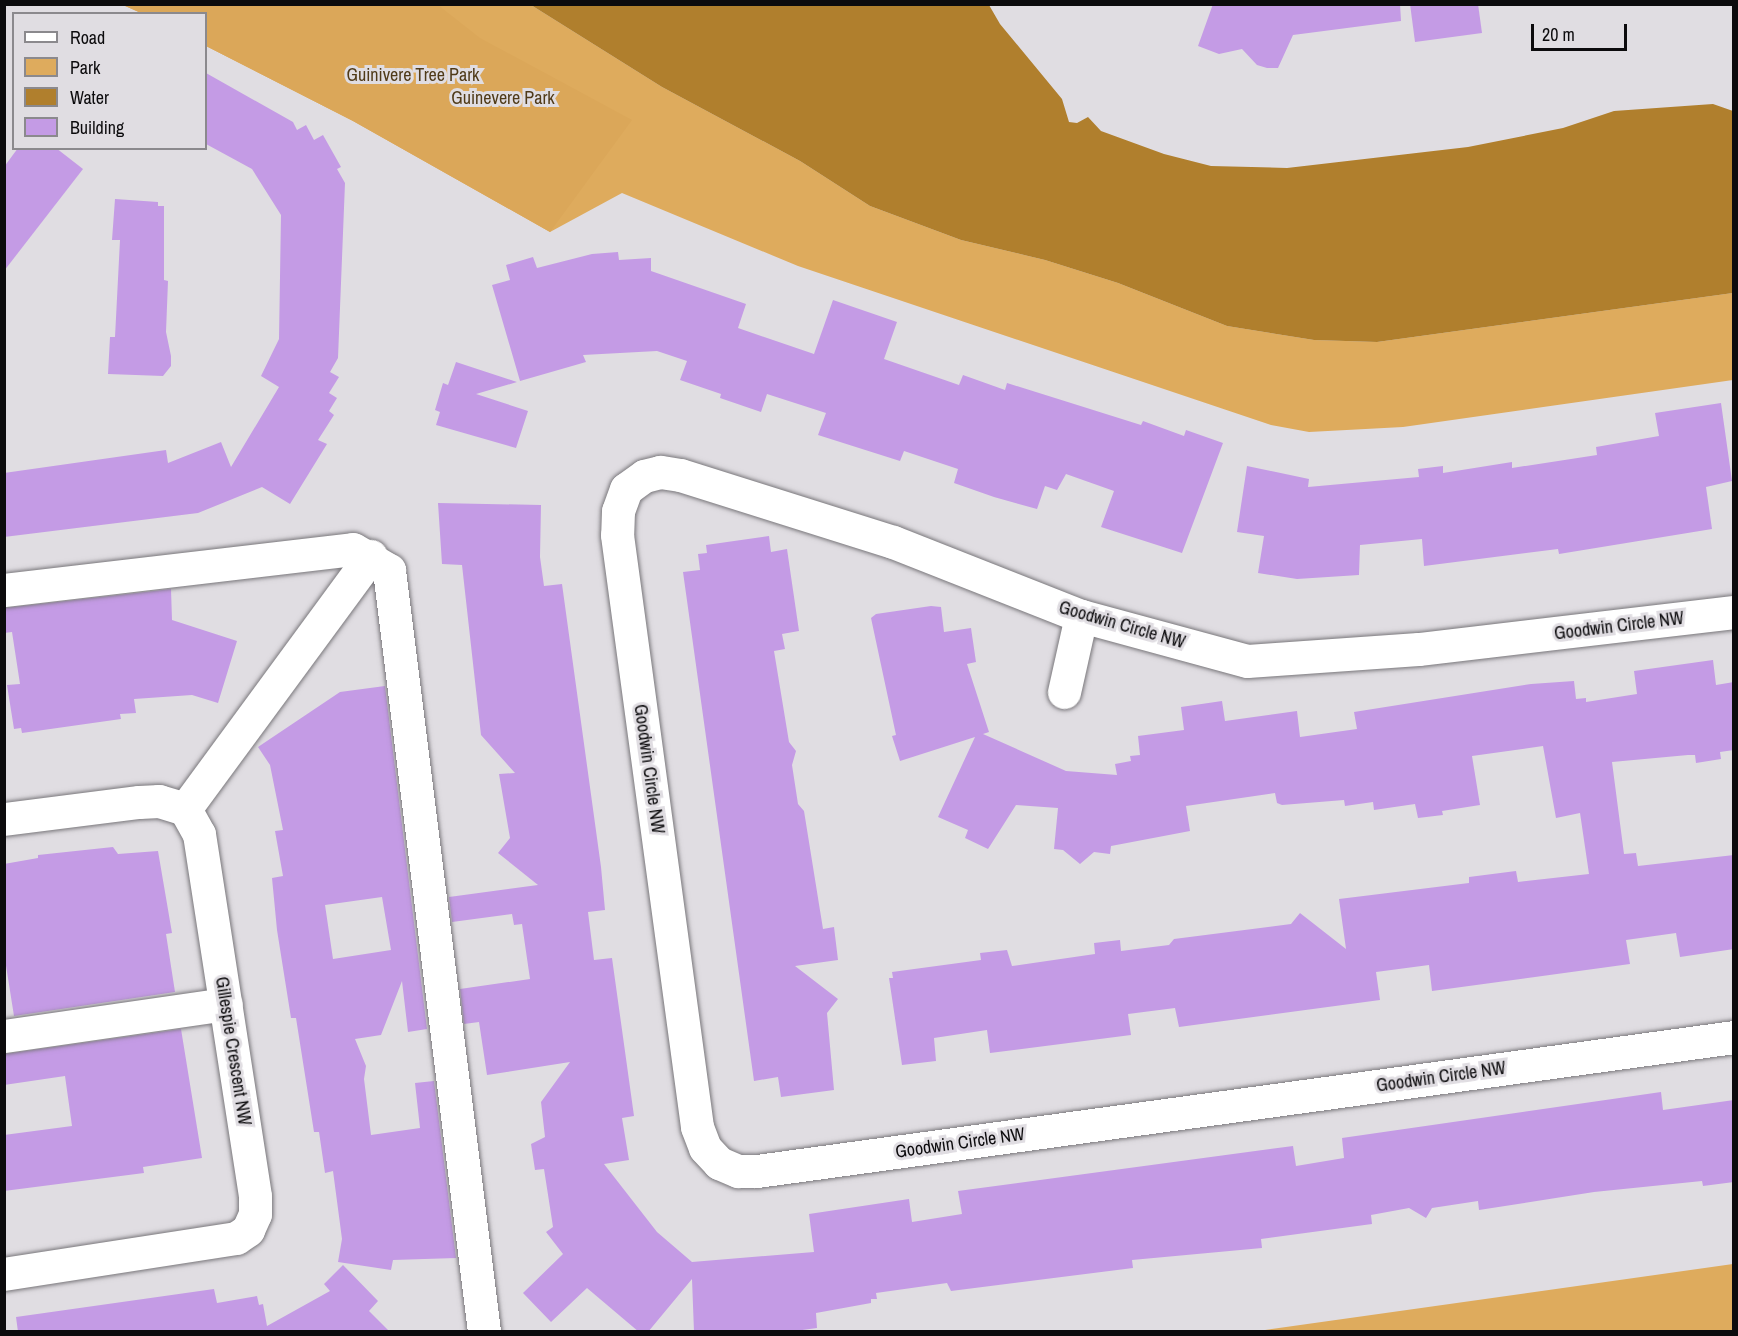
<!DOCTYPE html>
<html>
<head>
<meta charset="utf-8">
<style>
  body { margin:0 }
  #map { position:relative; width:1738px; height:1336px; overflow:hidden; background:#e0dde2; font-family:"Archivo Narrow",sans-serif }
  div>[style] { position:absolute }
  .green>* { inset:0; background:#deab5d }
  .forest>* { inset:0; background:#dba759 }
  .water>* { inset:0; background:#b07f2d }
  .building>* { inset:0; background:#c49be5 }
  .roads { filter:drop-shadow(0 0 2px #79777b) drop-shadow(0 0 2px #79777b) }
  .minor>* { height:33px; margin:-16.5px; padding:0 16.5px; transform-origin:16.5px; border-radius:16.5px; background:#fff }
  span { translate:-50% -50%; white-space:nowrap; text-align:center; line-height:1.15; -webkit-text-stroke:6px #e0dde2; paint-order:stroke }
  .park-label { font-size:18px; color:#4f3a18 }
  .street-label { font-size:18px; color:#0c0b0d }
  .frame { position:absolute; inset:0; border:6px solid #0c0b0d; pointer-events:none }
  .legend { position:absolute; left:12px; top:12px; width:195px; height:138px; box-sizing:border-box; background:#e0dde2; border:2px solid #8b898d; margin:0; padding:8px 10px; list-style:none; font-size:18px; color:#0c0b0d }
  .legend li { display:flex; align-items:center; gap:12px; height:30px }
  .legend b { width:30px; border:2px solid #8b898d }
  .scale { position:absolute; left:1531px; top:24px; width:96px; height:27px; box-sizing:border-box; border:3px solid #0c0b0d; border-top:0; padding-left:8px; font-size:18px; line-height:21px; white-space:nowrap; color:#0c0b0d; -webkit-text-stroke:4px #e0dde2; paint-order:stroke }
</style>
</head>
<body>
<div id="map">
  <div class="green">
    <div style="clip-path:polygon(123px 5px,531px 5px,662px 87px,800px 161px,870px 206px,961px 240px,1045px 260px,1118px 283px,1227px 326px,1314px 340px,1377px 342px,1733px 293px,1733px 380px,1403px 427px,1309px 432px,1271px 425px,798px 266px,622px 193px,550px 232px,353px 121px,206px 46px,206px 14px,141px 13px)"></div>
    <div style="clip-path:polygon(1733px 1264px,1733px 1331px,1258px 1331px)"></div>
  </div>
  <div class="forest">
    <div style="clip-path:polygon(123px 5px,438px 5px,480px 38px,632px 120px,550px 232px,353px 121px,206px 46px,206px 14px,141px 13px)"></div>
  </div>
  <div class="water">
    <div style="clip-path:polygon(531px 5px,989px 5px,1000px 24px,1062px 99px,1069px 122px,1077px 123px,1088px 117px,1101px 131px,1164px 154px,1211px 166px,1287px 168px,1468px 147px,1563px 128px,1614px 111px,1713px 104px,1733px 111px,1733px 293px,1377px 342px,1314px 340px,1227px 326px,1118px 283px,1045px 260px,961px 240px,870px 206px,800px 161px,662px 87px)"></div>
  </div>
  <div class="building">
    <div style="clip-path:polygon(1213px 4px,1400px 4px,1401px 21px,1293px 35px,1278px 68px,1267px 68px,1257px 65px,1242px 49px,1219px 54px,1198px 46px)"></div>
    <div style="clip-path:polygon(1410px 4px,1478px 4px,1482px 33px,1415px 42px)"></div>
    <div style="clip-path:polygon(206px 73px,293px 122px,297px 130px,306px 125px,314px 140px,323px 135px,341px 167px,337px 169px,345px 183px,338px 358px,330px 372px,339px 377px,329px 393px,337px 398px,329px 411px,334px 415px,318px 440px,327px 444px,290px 504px,262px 487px,198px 513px,4px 537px,4px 473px,166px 450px,168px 463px,221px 442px,231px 467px,279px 387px,261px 376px,279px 339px,281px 215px,252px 169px,206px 144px)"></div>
    <div style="clip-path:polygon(18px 148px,56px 148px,83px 169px,4px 271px,4px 167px)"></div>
    <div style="clip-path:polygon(115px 199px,158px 202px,158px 206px,164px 206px,164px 280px,168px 281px,166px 332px,171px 356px,171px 366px,163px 376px,108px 374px,110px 337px,115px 337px,120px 240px,112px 240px)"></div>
    <div style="clip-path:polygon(618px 252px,619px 260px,651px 258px,651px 271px,746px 304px,738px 328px,814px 354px,833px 300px,897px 322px,884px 359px,959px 385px,963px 375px,1005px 390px,1007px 383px,1141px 425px,1143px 421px,1184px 436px,1186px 430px,1223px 443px,1182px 553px,1101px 527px,1114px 491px,1066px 474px,1057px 490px,1045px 486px,1037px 509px,994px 497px,954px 483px,958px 469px,904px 451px,900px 461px,818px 435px,826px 413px,767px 394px,761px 412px,720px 398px,721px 394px,680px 380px,687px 361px,657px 351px,583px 355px,586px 362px,520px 381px,492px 285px,510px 280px,506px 265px,533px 257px,537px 268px,592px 254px)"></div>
    <div style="clip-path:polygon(456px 362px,517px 382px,476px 394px,528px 411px,516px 448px,436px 425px,440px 412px,435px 410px,443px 383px,448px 385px)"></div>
    <div style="clip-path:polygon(1721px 403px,1732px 481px,1706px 487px,1712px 529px,1559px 554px,1558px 549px,1424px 566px,1422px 539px,1360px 545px,1359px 575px,1297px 579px,1258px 573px,1264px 536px,1237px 532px,1247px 466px,1309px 479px,1308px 487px,1419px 477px,1418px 469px,1443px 466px,1443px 473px,1512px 462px,1512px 468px,1597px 455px,1596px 447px,1659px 436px,1655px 413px)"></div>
    <div style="clip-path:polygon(438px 503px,541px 505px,540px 557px,544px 586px,562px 584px,601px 867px,605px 910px,588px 912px,594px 960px,612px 958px,634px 1116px,622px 1118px,629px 1160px,604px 1164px,657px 1232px,692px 1262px,814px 1252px,809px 1214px,909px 1199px,912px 1222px,962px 1214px,958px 1191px,1293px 1146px,1296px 1166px,1344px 1158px,1342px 1138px,1661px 1092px,1663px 1110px,1734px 1100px,1734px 1182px,1703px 1186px,1702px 1181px,1594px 1192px,1479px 1210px,1478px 1201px,1432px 1208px,1426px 1218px,1409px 1208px,1371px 1215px,1372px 1224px,1261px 1239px,1262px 1248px,1132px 1260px,1133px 1268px,951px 1291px,947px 1283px,876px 1293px,877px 1299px,871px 1299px,871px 1303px,816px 1313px,817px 1328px,795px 1331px,694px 1332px,692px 1279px,648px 1332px,639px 1332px,587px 1288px,551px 1322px,523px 1293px,563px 1254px,546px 1232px,553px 1227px,544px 1169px,535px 1170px,531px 1144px,545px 1137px,541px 1102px,570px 1062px,487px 1075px,479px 1022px,464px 1024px,460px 989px,530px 979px,522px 924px,514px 925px,512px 914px,452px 922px,449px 897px,538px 885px,498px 853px,510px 838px,499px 774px,515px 773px,481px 735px,462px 565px,442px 564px)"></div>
    <div style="clip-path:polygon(769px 536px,771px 552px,787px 549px,799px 631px,782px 634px,785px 649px,774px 651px,789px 742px,796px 751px,792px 765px,798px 804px,804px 811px,823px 929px,834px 927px,838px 960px,795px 966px,838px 999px,827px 1013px,834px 1090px,781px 1097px,778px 1077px,754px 1081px,683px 572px,700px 570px,698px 554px,707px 553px,706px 545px)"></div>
    <div style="clip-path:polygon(171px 589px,172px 620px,237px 641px,218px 703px,192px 695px,134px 699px,136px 713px,120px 714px,121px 719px,22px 733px,21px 728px,14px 729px,7px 685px,20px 684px,12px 632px,4px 633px,4px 608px)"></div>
    <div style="clip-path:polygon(931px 606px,941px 607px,944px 632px,971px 628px,976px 662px,967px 664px,989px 732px,983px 734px,1066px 771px,1117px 775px,1115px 764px,1131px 761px,1130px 756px,1140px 755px,1138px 736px,1184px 730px,1181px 707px,1222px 701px,1225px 721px,1297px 711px,1300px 737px,1357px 729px,1354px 712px,1531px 684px,1574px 681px,1576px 699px,1586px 698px,1586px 702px,1637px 694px,1634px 671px,1713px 660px,1716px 685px,1734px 682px,1734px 750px,1720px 752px,1721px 759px,1696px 763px,1695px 755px,1688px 755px,1612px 762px,1624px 854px,1636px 853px,1638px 866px,1734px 855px,1734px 949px,1680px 957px,1676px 933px,1626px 940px,1630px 964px,1432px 991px,1429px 965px,1376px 972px,1380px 1000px,1179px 1027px,1175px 1008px,1128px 1014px,1131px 1035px,990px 1053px,987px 1030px,934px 1038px,936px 1061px,902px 1065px,889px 978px,893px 978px,892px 972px,981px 960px,980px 953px,1007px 950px,1012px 966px,1095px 954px,1094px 943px,1120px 940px,1121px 951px,1169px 945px,1174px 939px,1291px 924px,1300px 913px,1346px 949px,1339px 899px,1469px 883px,1469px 877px,1516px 871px,1518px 882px,1589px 874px,1580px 813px,1556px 818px,1543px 746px,1472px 756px,1480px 805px,1442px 811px,1443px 815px,1418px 818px,1415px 804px,1374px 810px,1373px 802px,1345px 806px,1344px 800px,1282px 805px,1277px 803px,1275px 793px,1186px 806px,1190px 831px,1111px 846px,1110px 854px,1094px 852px,1080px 864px,1063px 850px,1054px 849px,1058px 808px,1016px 805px,988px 849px,965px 838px,968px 830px,938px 817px,975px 737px,900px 761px,892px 736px,896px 735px,871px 618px,876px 614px)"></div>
    <div style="clip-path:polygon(evenodd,385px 686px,427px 1029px,408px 1032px,402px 981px,381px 1035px,355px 1039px,366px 1066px,364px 1079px,371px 1135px,420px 1128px,415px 1083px,434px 1081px,456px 1258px,393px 1260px,391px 1270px,338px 1262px,342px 1239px,333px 1171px,325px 1173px,319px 1132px,314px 1132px,296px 1018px,291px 1018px,277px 930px,272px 878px,283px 876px,275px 831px,283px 830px,270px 765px,258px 747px,340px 692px,385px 686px,382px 897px,391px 950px,333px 959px,325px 905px,382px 897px)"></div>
    <div style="clip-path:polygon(113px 847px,118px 854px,158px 851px,172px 933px,166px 934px,175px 992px,14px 1016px,4px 953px,4px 864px,38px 858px,38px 855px)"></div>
    <div style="clip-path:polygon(181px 1029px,202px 1158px,143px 1167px,144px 1173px,4px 1191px,4px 1135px,72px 1126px,65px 1076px,4px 1085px,4px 1054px)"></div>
    <div style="clip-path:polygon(343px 1265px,378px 1301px,369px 1311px,390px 1332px,18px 1332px,16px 1317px,214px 1289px,217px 1303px,257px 1296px,259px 1305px,263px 1304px,267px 1326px,330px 1291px,324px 1284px)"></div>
  </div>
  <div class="roads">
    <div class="minor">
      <div style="left:4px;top:590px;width:351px;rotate:-6.7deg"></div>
      <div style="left:353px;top:549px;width:42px;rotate:30.3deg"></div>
      <div style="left:389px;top:570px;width:768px;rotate:82.89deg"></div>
      <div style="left:1734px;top:612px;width:318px;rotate:173.3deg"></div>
      <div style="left:1418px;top:649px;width:171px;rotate:176deg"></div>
      <div style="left:1247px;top:661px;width:172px;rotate:-164.8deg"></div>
      <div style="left:1081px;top:616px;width:202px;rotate:-158.5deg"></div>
      <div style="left:893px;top:542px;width:223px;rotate:-162.5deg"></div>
      <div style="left:680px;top:475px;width:20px;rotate:-171deg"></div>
      <div style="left:660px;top:472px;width:16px;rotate:166deg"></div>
      <div style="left:644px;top:476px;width:22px;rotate:144deg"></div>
      <div style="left:626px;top:489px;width:23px;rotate:110deg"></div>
      <div style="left:618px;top:511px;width:24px;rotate:92deg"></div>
      <div style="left:617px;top:535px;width:597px;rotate:82.3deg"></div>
      <div style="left:697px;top:1127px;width:22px;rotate:69deg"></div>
      <div style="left:705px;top:1148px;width:21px;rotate:47deg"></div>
      <div style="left:719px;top:1163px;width:21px;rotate:23deg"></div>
      <div style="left:738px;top:1171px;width:19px"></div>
      <div style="left:757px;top:1171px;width:986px;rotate:-7.81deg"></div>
      <div style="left:1064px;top:692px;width:78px;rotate:-77.4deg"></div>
      <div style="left:185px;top:809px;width:314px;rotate:-53.7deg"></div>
      <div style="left:4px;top:819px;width:136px;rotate:-7.2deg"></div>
      <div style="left:139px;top:802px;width:20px;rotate:-3deg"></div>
      <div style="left:159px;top:801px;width:27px;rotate:17deg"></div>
      <div style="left:185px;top:809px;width:29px;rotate:61deg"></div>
      <div style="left:199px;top:834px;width:366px;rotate:81.2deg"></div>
      <div style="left:255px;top:1196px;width:18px;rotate:90deg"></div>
      <div style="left:255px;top:1214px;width:17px;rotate:114deg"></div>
      <div style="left:248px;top:1230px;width:14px;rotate:146deg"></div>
      <div style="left:236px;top:1238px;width:235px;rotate:171.2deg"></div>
      <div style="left:4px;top:1036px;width:224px;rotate:-8.2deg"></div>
    </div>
  </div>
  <div class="park-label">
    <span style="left:413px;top:75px">Guinivere Tree Park</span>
    <span style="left:503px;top:98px">Guinevere Park</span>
  </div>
  <div class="street-label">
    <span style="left:1122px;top:625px;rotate:16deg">Goodwin Circle NW</span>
    <span style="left:1619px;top:626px;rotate:-7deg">Goodwin Circle NW</span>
    <span style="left:649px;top:769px;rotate:82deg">Goodwin Circle NW</span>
    <span style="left:233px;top:1051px;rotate:81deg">Gillespie Crescent NW</span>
    <span style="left:1441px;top:1077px;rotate:-8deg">Goodwin Circle NW</span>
    <span style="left:960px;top:1143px;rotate:-8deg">Goodwin Circle NW</span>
  </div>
  <div class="frame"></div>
  <ul class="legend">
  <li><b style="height:8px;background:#fff"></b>Road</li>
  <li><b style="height:16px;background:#deab5d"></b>Park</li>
  <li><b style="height:16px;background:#b07f2d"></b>Water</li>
  <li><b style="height:16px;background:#c49be5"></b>Building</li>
  </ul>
  <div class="scale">20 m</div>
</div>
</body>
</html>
